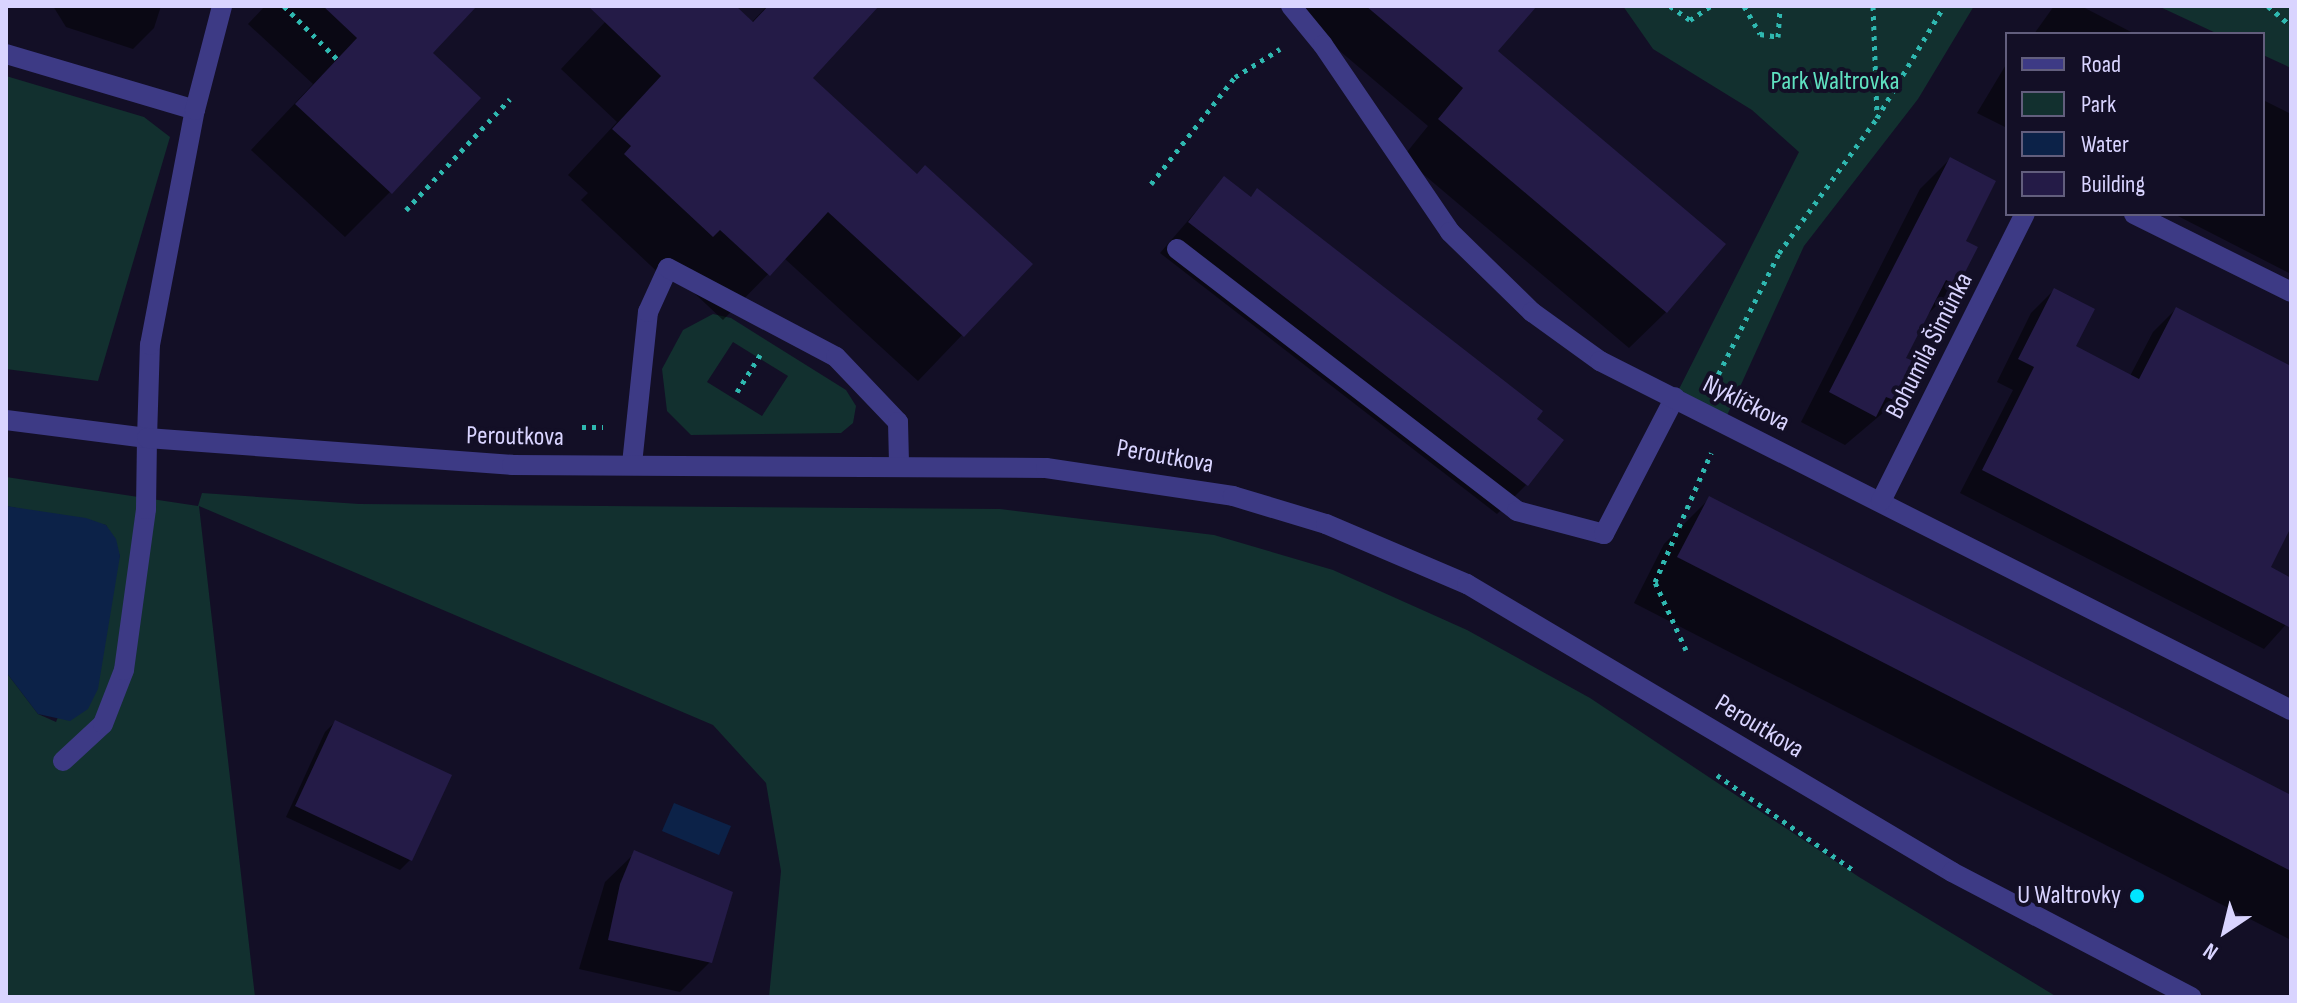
<!DOCTYPE html>
<html>
<head>
<meta charset="utf-8">
<style>
  body { margin:0 }
  #map { position:relative; width:2297px; height:1003px; overflow:hidden; background:#130f26; font-family:"Sofia Sans Condensed",sans-serif }
  div>[style] { position:absolute }
  .green>* { inset:0; background:#12302f }
  .water>* { inset:0; background:#0c2248 }
  .shadow>* { inset:0; background:#0007 }
  .building>* { inset:0; background:#241b47 }
  .path>* { height:5px; margin-top:-2.5px; transform-origin:0; background:repeating-linear-gradient(90deg,#2fb8b0 0 4px,transparent 0 10px) }
  .service>* { height:20px; margin:-10px; padding:0 10px; transform-origin:10px; border-radius:10px; background:#3d3a85 }
  .minor>* { height:20px; margin:-10px; padding:0 10px; transform-origin:10px; border-radius:10px; background:#3d3a85 }
  .tertiary>* { height:20px; margin:-10px; padding:0 10px; transform-origin:10px; border-radius:10px; background:#3d3a85 }
  .dots>* { width:22px; height:22px; translate:-50% -50%; box-sizing:border-box; border:4px solid #130f26; border-radius:50% }
  span { translate:-50% -50%; white-space:nowrap; text-align:center; line-height:1.15; -webkit-text-stroke:8px #130f26; paint-order:stroke }
  .park-label { font-size:26px; color:#5fe0c0 }
  .street-label { font-size:26px; color:#d9d4ff }
  .poi-label { font-size:26px; color:#d9d4ff }
  .right { translate:-100% -50%; text-align:right }
  .frame { position:absolute; inset:0; border:8px solid #d9d4ff; pointer-events:none }
  .legend { position:absolute; left:2005px; top:32px; width:260px; height:184px; box-sizing:border-box; background:#130f26; border:2px solid #625e7d; margin:0; padding:10px 14px; list-style:none; font-size:24px; color:#d9d4ff }
  .legend li { display:flex; align-items:center; gap:16px; height:40px }
  .legend b { width:40px; border:2px solid #625e7d }
  .north { position:absolute; left:2185px; top:891px; width:80px; height:80px; -webkit-text-stroke:6px #130f26; paint-order:stroke; rotate:215deg; font-size:22px; font-weight:700; line-height:32px; text-align:center; color:#d9d4ff }
  .north::after { content:''; display:block; margin:auto; width:28px; height:36px; background:#d9d4ff; clip-path:polygon(50% 0,100% 100%,50% 72%,0 100%) }
</style>
</head>
<body>
<div id="map">
  <div class="green">
    <div style="clip-path:polygon(1623px 6px,1974px 6px,1918px 99px,1804px 246px,1724px 422px,1675px 397px,1799px 152px,1752px 110px,1653px 49px)"></div>
    <div style="clip-path:polygon(2158px 6px,2291px 6px,2291px 68px,2263px 55px,2263px 34px,2218px 34px)"></div>
    <div style="clip-path:polygon(6px 76px,144px 117px,170px 137px,98px 381px,6px 369px)"></div>
    <div style="clip-path:polygon(evenodd,713px 314px,731px 318px,846px 390px,856px 406px,853px 423px,841px 433px,691px 435px,667px 411px,662px 369px,683px 330px,713px 314px,733px 342px,788px 376px,762px 416px,707px 382px,733px 342px)"></div>
    <div style="clip-path:polygon(6px 477px,198px 506px,202px 493px,359px 504px,1000px 509px,1214px 535px,1333px 570px,1467px 630px,1590px 698px,1859px 877px,2057px 997px,769px 997px,781px 871px,766px 783px,713px 725px,199px 506px,255px 997px,6px 997px,6px 672px,38px 714px,56px 722px,120px 556px,106px 525px,6px 506px)"></div>
  </div>
  <div class="water">
    <div style="clip-path:polygon(6px 506px,86px 518px,106px 525px,116px 539px,120px 556px,98px 689px,88px 709px,70px 721px,38px 714px,6px 672px)"></div>
    <div style="clip-path:polygon(674px 803px,731px 826px,719px 855px,662px 831px)"></div>
  </div>
  <div class="shadow">
    <div style="clip-path:polygon(53px 6px,161px 6px,154px 28px,133px 49px,66px 27px)"></div>
    <div style="clip-path:polygon(265px 6px,474px 6px,430px 53px,390px 192px,345px 237px,251px 150px,313px 84px,248px 24px)"></div>
    <div style="clip-path:polygon(620px 6px,733px 6px,751px 23px,767px 6px,876px 6px,810px 78px,916px 176px,1030px 264px,918px 381px,784px 258px,723px 320px,674px 274px,667px 281px,581px 200px,588px 193px,568px 175px,617px 122px,561px 69px)"></div>
    <div style="clip-path:polygon(1287px 6px,1533px 6px,1495px 51px,1666px 312px,1629px 348px,1403px 157px,1428px 126px)"></div>
    <div style="clip-path:polygon(2054px 6px,2081px 6px,2135px 34px,2034px 34px)"></div>
    <div style="clip-path:polygon(2007px 63px,2007px 128px,1977px 113px)"></div>
    <div style="clip-path:polygon(2263px 100px,2291px 114px,2291px 274px,2174px 214px,2263px 214px)"></div>
    <div style="clip-path:polygon(1950px 159px,1963px 242px,1957px 285px,1927px 315px,1904px 359px,1916px 364px,1897px 401px,1845px 445px,1801px 422px,1920px 189px)"></div>
    <div style="clip-path:polygon(1225px 178px,1526px 485px,1497px 514px,1160px 253px)"></div>
    <div style="clip-path:polygon(2054px 290px,2073px 347px,2130px 376px,2153px 332px,2176px 309px,2291px 380px,2291px 532px,2287px 530px,2268px 568px,2291px 580px,2291px 619px,2264px 649px,1960px 493px,2013px 390px,1997px 382px,2031px 313px)"></div>
    <div style="clip-path:polygon(1709px 499px,2291px 797px,2291px 940px,1634px 603px,1664px 544px)"></div>
    <div style="clip-path:polygon(335px 722px,410px 860px,400px 870px,286px 817px,325px 732px)"></div>
    <div style="clip-path:polygon(635px 853px,710px 962px,680px 992px,579px 969px,605px 882px)"></div>
  </div>
  <div class="building">
    <div style="clip-path:polygon(323px 6px,477px 6px,433px 53px,481px 98px,392px 194px,295px 104px,357px 38px)"></div>
    <div style="clip-path:polygon(588px 6px,736px 6px,753px 22px,768px 6px,879px 6px,813px 78px,917px 174px,925px 165px,1033px 264px,964px 337px,828px 212px,770px 276px,720px 230px,713px 237px,624px 154px,631px 146px,612px 129px,661px 76px)"></div>
    <div style="clip-path:polygon(1366px 6px,1537px 6px,1498px 51px,1726px 244px,1667px 313px,1438px 119px,1463px 88px)"></div>
    <div style="clip-path:polygon(1950px 157px,1996px 181px,1966px 241px,1978px 247px,1958px 286px,1946px 280px,1906px 358px,1919px 363px,1899px 402px,1886px 397px,1876px 417px,1829px 392px)"></div>
    <div style="clip-path:polygon(1224px 176px,1251px 197px,1257px 188px,1543px 411px,1537px 419px,1564px 440px,1528px 486px,1188px 222px)"></div>
    <div style="clip-path:polygon(2054px 288px,2095px 309px,2076px 346px,2139px 379px,2176px 307px,2291px 366px,2291px 527px,2271px 567px,2291px 578px,2291px 628px,1982px 470px,2034px 367px,2018px 359px)"></div>
    <div style="clip-path:polygon(1709px 496px,2291px 795px,2291px 871px,1677px 557px)"></div>
    <div style="clip-path:polygon(335px 720px,452px 775px,412px 861px,295px 806px)"></div>
    <div style="clip-path:polygon(634px 850px,733px 892px,712px 963px,608px 940px,620px 884px)"></div>
  </div>
  <div class="path">
    <div style="left:284px;top:6px;width:75px;rotate:45deg"></div>
    <div style="left:1670px;top:6px;width:24px;rotate:35deg"></div>
    <div style="left:1690px;top:20px;width:25px;rotate:-34deg"></div>
    <div style="left:1744px;top:6px;width:32px;rotate:60deg"></div>
    <div style="left:1760px;top:34px;width:18px;rotate:9deg"></div>
    <div style="left:1778px;top:37px;width:31px;rotate:-86deg"></div>
    <div style="left:1873px;top:6px;width:111px;rotate:87.9deg"></div>
    <div style="left:2268px;top:6px;width:30px;rotate:41deg"></div>
    <div style="left:1151px;top:184px;width:136px;rotate:-51.9deg"></div>
    <div style="left:1235px;top:77px;width:53px;rotate:-31.9deg"></div>
    <div style="left:406px;top:210px;width:152px;rotate:-46.9deg"></div>
    <div style="left:1714px;top:383px;width:145px;rotate:-63.4deg"></div>
    <div style="left:1779px;top:253px;width:167px;rotate:-54deg"></div>
    <div style="left:1877px;top:118px;width:131px;rotate:-59.1deg"></div>
    <div style="left:737px;top:392px;width:44px;rotate:-58.1deg"></div>
    <div style="left:582px;top:427px;width:21px"></div>
    <div style="left:1686px;top:650px;width:75px;rotate:-114.5deg"></div>
    <div style="left:1655px;top:582px;width:141px;rotate:-66.5deg"></div>
    <div style="left:1717px;top:775px;width:166px;rotate:34.9deg"></div>
  </div>
  <div class="service">
    <div style="left:1177px;top:249px;width:429px;rotate:37.6deg"></div>
    <div style="left:1517px;top:511px;width:90px;rotate:14.8deg"></div>
    <div style="left:1604px;top:534px;width:154px;rotate:-62.6deg"></div>
    <div style="left:632px;top:464px;width:153px;rotate:-84deg"></div>
    <div style="left:648px;top:312px;width:48px;rotate:-65.6deg"></div>
    <div style="left:668px;top:268px;width:190px;rotate:27.9deg"></div>
    <div style="left:836px;top:357px;width:90px;rotate:46.4deg"></div>
    <div style="left:898px;top:422px;width:41px;rotate:88.6deg"></div>
    <div style="left:63px;top:761px;width:54px;rotate:-42.8deg"></div>
    <div style="left:103px;top:724px;width:58px;rotate:-68.7deg"></div>
    <div style="left:124px;top:670px;width:162px;rotate:-82.2deg"></div>
    <div style="left:146px;top:509px;width:71px;rotate:-89.2deg"></div>
  </div>
  <div class="minor">
    <div style="left:1291px;top:6px;width:50px;rotate:50.6deg"></div>
    <div style="left:1323px;top:45px;width:226px;rotate:55.8deg"></div>
    <div style="left:1450px;top:232px;width:115px;rotate:44.3deg"></div>
    <div style="left:1532px;top:312px;width:84px;rotate:35.8deg"></div>
    <div style="left:1600px;top:361px;width:774px;rotate:26.8deg"></div>
    <div style="left:6px;top:54px;width:197px;rotate:16.5deg"></div>
    <div style="left:2134px;top:214px;width:175px;rotate:26.4deg"></div>
    <div style="left:147px;top:438px;width:93px;rotate:-88.2deg"></div>
    <div style="left:150px;top:345px;width:239px;rotate:-79.2deg"></div>
    <div style="left:195px;top:110px;width:107px;rotate:-75.4deg"></div>
    <div style="left:1881px;top:501px;width:321px;rotate:-63.4deg"></div>
  </div>
  <div class="tertiary">
    <div style="left:6px;top:420px;width:142px;rotate:7.3deg"></div>
    <div style="left:147px;top:438px;width:366px;rotate:4.2deg"></div>
    <div style="left:512px;top:465px;width:534px;rotate:0.32deg"></div>
    <div style="left:1046px;top:468px;width:189px;rotate:8.5deg"></div>
    <div style="left:1233px;top:496px;width:97px;rotate:16.8deg"></div>
    <div style="left:1326px;top:524px;width:153px;rotate:23.1deg"></div>
    <div style="left:1467px;top:584px;width:564px;rotate:30.7deg"></div>
    <div style="left:1952px;top:872px;width:270px;rotate:27.6deg"></div>
  </div>
  <div class="dots">
    <div style="left:2137px;top:896px;background:#00e5ff"></div>
  </div>
  <div class="park-label">
    <span style="left:1835px;top:82px">Park Waltrovka</span>
  </div>
  <div class="street-label">
    <span style="left:1930px;top:346px;rotate:-63deg">Bohumila Šimůnka</span>
    <span style="left:1746px;top:404px;rotate:27deg">Nyklíčkova</span>
    <span style="left:515px;top:437px;rotate:1deg">Peroutkova</span>
    <span style="left:1165px;top:457px;rotate:10deg">Peroutkova</span>
    <span style="left:1759px;top:727px;rotate:31deg">Peroutkova</span>
  </div>
  <div class="poi-label">
    <span class="right" style="left:2121px;top:896px">U Waltrovky</span>
  </div>
  <div class="frame"></div>
  <ul class="legend">
  <li><b style="height:10px;background:#3d3a85"></b>Road</li>
  <li><b style="height:22px;background:#12302f"></b>Park</li>
  <li><b style="height:22px;background:#0c2248"></b>Water</li>
  <li><b style="height:22px;background:#241b47"></b>Building</li>
  </ul>
  <div class="north">N</div>
</div>
</body>
</html>
